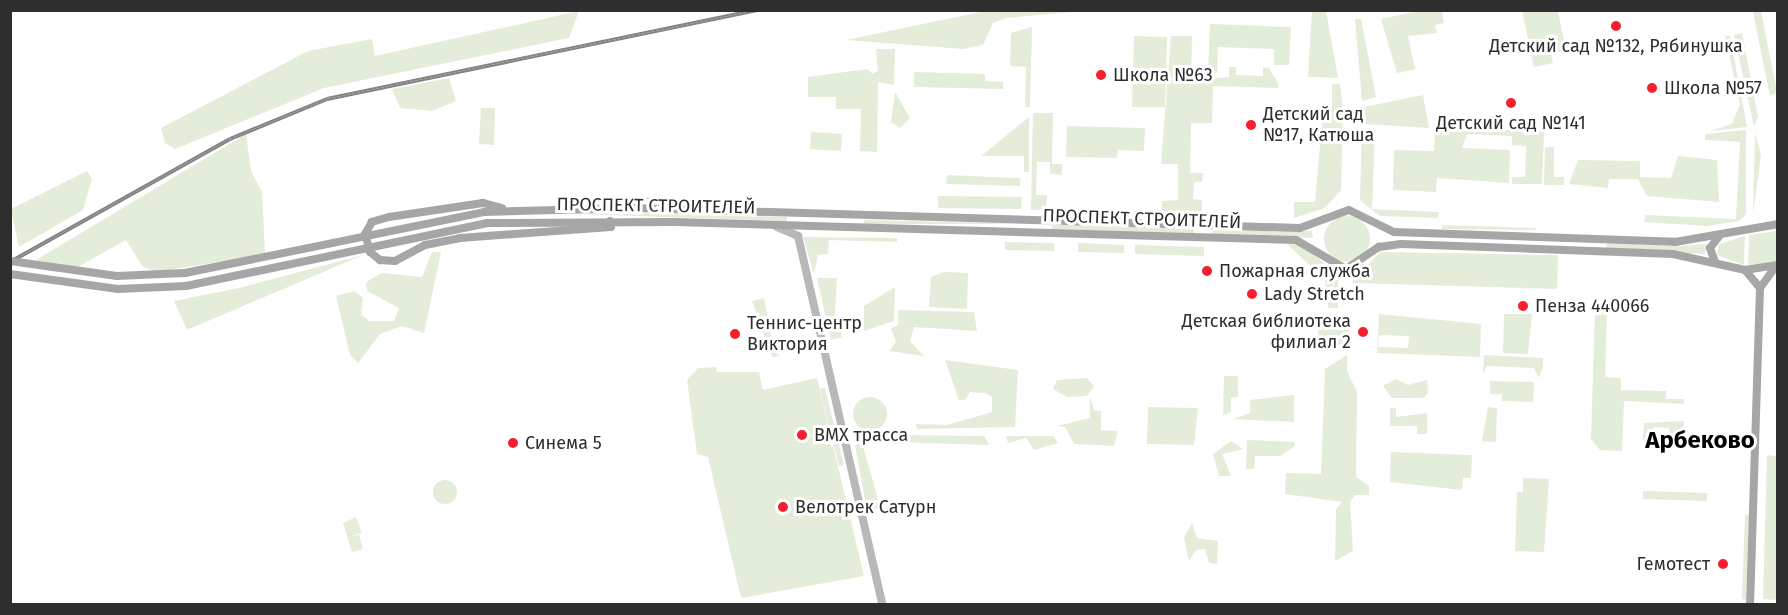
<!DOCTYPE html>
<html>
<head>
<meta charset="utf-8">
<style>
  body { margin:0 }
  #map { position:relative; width:1788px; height:615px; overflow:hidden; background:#fff; font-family:"Fira Sans",sans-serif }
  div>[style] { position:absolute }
  .green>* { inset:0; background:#e4edda }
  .round { border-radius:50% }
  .stream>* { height:1.5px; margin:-0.75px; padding:0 0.75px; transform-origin:0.75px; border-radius:0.75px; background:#c4deef }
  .secondary>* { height:8px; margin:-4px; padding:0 4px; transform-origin:4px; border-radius:4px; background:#b8b8b8 }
  .primary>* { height:8px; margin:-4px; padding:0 4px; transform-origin:4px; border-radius:4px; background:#a6a6a6 }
  .rail>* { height:4px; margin-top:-2px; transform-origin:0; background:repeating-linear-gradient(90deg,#fff 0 4.5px,#838383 0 9px); box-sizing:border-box; border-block:2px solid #838383 }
  .primary-bridge>* { height:8px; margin:-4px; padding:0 4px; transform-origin:4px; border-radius:4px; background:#a6a6a6 }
  .dots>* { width:16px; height:16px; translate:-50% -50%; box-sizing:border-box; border:3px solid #fff; border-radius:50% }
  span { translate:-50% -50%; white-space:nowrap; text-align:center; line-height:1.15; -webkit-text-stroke:6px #fff; paint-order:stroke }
  .poi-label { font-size:18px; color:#2e2e2e }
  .left { translate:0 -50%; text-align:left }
  .right { translate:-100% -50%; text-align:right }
  .street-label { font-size:18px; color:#2e2e2e }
  .district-label { font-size:24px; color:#000; font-weight:700 }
  .frame { position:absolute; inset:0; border:12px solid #2e2e2e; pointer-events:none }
</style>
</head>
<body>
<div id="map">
  <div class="green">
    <div style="clip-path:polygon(990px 10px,1085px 11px,1006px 18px,993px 23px,983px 45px,963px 49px,846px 40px)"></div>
    <div style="clip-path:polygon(1312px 10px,1326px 11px,1338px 78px,1308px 77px)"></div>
    <div style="clip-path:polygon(1423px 10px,1442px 11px,1444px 23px,1435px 25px,1437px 33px,1408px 36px,1415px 69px,1397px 73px,1381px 19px)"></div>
    <div style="clip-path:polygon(579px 11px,569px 38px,324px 88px,175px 149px,165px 143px,161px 128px,308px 51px,372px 39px,375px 56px)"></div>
    <div style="clip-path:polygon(1522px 11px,1558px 11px,1566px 51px,1551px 54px,1553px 63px,1534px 67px)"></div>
    <div style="clip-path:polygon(1761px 11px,1777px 92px,1770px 96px,1753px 12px)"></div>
    <div style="clip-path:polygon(1355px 19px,1361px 19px,1376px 97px,1362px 101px)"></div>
    <div style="clip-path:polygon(1210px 24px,1291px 27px,1289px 65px,1274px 65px,1274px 49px,1218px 47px,1217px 73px,1208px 73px)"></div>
    <div style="clip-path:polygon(1032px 27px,1030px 107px,1025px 107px,1026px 67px,1010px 66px,1011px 33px)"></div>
    <div style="clip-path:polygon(1742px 33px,1758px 117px,1754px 126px,1734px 35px)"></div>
    <div style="clip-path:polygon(1134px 36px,1167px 37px,1165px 107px,1132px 107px)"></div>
    <div style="clip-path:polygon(1171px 36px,1192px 36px,1191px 81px,1229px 77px,1229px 67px,1236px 67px,1236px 75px,1263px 76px,1263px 67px,1269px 68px,1278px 83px,1278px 88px,1213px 86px,1212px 123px,1191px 123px,1190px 173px,1203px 173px,1202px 182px,1194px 182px,1193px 199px,1202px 200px,1202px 212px,1162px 211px,1162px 201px,1178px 200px,1178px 164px,1161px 164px)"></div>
    <div style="clip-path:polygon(1725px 36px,1730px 36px,1747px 127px,1710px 131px,1732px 124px,1740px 104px)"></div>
    <div style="clip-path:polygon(876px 49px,895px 49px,894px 85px,878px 82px,877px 152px,860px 151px,861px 109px,836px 109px,836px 97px,808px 97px,808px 77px,867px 69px,873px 74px,878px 70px)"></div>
    <div style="clip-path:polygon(914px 72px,985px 74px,985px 81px,1003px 82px,1003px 89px,914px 87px)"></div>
    <div style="clip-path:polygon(449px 78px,456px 101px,432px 111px,400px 108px,392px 89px)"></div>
    <div style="clip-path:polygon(1332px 84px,1340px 84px,1343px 110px,1341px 190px,1325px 208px,1294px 218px,1294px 202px,1315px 202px,1323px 111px,1332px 110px)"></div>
    <div style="clip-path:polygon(895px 92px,910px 118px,900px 128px,891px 122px)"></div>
    <div style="clip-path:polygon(1423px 95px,1429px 128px,1363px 124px,1364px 107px)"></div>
    <div style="clip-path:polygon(481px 108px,495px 108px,494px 145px,479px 144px)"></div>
    <div style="clip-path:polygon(1033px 113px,1053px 113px,1052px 164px,1062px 164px,1062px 175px,1050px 174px,1050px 162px,1037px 162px,1036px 195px,1047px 195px,1046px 210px,1031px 210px)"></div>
    <div style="clip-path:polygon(1029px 117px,1029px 172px,1024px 172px,1024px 156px,981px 156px)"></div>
    <div style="clip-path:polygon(1459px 118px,1461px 129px,1544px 131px,1542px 184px,1512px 184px,1512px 177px,1525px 177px,1526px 146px,1512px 145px,1512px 136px,1467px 134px,1462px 148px,1510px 150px,1509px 183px,1437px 178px,1436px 192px,1393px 190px,1394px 150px,1434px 151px,1435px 132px,1446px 132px,1445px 121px)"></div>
    <div style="clip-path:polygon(1067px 126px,1145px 128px,1144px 151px,1118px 150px,1117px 158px,1066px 157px)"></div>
    <div style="clip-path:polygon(1362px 129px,1375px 130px,1372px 209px,1439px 212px,1438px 218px,1380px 216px,1360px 200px)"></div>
    <div style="clip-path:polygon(1746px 130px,1746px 214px,1739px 221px,1708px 226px,1644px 222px,1645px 215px,1736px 219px,1740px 142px,1705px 140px,1705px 134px)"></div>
    <div style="clip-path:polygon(811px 132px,842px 134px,841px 151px,810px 149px)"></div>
    <div style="clip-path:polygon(1755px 133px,1761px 155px,1753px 214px)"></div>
    <div style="clip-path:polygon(246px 134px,251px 171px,262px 192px,265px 254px,157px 272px,143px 267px,126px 240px,76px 268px,36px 260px)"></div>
    <div style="clip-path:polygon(1545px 147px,1554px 147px,1554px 177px,1564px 177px,1564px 185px,1544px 185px)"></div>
    <div style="clip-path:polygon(1678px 156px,1717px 160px,1719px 202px,1647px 196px,1638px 179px,1609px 179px,1608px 188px,1569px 184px,1578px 160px,1640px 161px,1640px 177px,1671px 178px)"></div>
    <div style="clip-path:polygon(87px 171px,92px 179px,83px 210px,19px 247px,11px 209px)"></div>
    <div style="clip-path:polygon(947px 175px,1020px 178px,1020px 186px,946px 184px)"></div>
    <div style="clip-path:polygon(938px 196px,1022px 197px,1021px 209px,938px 208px)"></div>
    <div style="clip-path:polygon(545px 213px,628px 213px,787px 217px,787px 221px)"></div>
    <div class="round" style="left:1324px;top:216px;width:46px;height:46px"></div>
    <div style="clip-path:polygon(864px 220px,1025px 224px,864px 224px)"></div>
    <div style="clip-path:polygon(1052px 224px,1194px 229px,1194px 233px,1052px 229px)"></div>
    <div style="clip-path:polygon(1442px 225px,1535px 228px,1537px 230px,1442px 229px)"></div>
    <div style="clip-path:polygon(1212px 230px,1312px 231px,1313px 238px,1212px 234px)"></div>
    <div style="clip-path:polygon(1777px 231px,1777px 263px,1748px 265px,1749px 235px)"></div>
    <div style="clip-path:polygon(1745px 236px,1744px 265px,1717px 255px,1719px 244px)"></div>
    <div style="clip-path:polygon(803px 237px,897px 238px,897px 242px,829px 240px,828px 254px,818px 255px,814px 274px)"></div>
    <div style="clip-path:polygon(1005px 242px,1054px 243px,1054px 251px,1005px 250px)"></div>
    <div style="clip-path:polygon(1078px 243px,1124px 245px,1124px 253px,1078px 252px)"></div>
    <div style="clip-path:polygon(1607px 243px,1682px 246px,1706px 244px,1705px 254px,1606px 248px)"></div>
    <div style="clip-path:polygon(1287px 244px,1302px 245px,1338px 274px,1338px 308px,1328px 308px,1325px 280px)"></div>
    <div style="clip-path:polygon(1135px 245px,1204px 247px,1204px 256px,1135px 254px)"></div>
    <div style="clip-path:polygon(432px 252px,441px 252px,424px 333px,402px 326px,380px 334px,358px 363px,350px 355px,336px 296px,354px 291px,363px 298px,361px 314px,369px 321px,394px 321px,399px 308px,367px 291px,366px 282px,382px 273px,422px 277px)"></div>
    <div style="clip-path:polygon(1380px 252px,1558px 255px,1557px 289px,1351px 283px)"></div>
    <div style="clip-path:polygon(363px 255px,187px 330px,174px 301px,239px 288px)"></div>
    <div style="clip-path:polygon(944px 272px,968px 273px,967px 309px,929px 307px,931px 277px)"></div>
    <div style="clip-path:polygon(817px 278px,837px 278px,835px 314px,842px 337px,831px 340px)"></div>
    <div style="clip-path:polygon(895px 287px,894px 321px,864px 331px,864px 306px)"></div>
    <div style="clip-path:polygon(764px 298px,774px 351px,780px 356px,772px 357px,752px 301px)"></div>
    <div style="clip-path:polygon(1595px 309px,1607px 309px,1605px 377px,1621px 378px,1621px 390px,1666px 391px,1666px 399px,1684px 399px,1684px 404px,1624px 401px,1622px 451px,1600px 450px,1591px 439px)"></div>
    <div style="clip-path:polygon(898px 310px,974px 312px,977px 331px,914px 327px,910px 341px,924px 356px,889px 351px,896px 342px,891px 328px,898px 325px)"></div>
    <div style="clip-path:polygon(1326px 314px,1349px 314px,1348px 347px,1318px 341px,1318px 317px)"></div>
    <div style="clip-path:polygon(evenodd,1379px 314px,1481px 324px,1480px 357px,1377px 353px,1379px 314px,1379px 335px,1409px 336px,1408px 348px,1378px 347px,1379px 335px)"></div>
    <div style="clip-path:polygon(1504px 314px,1532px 314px,1528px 354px,1503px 353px)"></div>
    <div style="clip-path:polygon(1347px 355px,1347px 371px,1357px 392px,1356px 477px,1369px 486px,1369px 495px,1355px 495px,1350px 502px,1353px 551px,1335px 561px,1336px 509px,1342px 502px,1285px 494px,1286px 473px,1321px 474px,1325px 369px)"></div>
    <div style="clip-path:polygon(1484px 355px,1543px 358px,1543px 366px,1539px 378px,1534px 368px,1487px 366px,1483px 373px)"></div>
    <div style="clip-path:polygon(945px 360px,1018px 370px,1015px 427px,917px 429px,916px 424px,947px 425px,992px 412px,992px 397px,985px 393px,970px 392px,965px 400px,959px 400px)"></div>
    <div style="clip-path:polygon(716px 367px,717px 372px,759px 372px,763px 390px,817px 378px,864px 576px,741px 598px,708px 457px,697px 454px,687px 380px,698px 368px)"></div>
    <div style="clip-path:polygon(1224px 376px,1238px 376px,1238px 397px,1231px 398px,1231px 412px,1223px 415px)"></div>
    <div style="clip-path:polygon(1087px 378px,1094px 386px,1087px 396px,1067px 397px,1053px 389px,1057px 380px)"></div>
    <div style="clip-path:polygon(1396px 379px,1408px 385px,1427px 380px,1428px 393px,1423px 398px,1392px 398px,1383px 386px)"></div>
    <div style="clip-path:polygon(1490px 381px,1534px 382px,1533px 402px,1502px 401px,1502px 394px,1490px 394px)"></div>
    <div style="clip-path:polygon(825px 388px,844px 465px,839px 466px,820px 389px)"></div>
    <div style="clip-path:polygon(1294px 395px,1294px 422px,1234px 419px,1250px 413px,1250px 400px)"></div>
    <div style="clip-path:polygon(1090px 397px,1094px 410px,1101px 411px,1101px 430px,1118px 431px,1114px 446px,1074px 444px,1065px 427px,1057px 426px,1090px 418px)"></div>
    <div class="round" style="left:853px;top:397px;width:34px;height:34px"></div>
    <div style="clip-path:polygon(1148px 407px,1198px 408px,1194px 445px,1147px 444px)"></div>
    <div style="clip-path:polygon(1488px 407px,1497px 408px,1496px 442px,1482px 441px)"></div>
    <div style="clip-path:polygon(1390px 408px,1396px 408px,1396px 417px,1427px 413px,1427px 434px,1417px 434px,1417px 426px,1390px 426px)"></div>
    <div style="clip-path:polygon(1684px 421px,1684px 443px,1670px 443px,1669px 428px,1654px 427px,1653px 443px,1643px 443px,1644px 423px)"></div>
    <div style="clip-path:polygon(890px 435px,984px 436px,989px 445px,864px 441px)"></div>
    <div style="clip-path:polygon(1006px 436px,1053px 436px,1058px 443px,1034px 450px,1026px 438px,1008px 443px)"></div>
    <div style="clip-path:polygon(1247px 440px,1295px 442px,1295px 446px,1280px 456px,1255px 456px,1254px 469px,1246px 469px)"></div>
    <div style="clip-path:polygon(1231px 441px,1243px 449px,1222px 454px,1231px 476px,1219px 476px,1213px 454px)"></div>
    <div style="clip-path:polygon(862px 442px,880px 507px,867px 511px,855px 445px)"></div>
    <div style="clip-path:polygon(1391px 452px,1472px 455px,1471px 478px,1463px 478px,1462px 490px,1390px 482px)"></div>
    <div style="clip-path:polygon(1767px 455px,1777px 456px,1777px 600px,1763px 599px)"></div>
    <div style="clip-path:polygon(1523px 478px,1549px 479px,1544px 552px,1515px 551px,1517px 492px,1523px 492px)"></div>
    <div class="round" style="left:433px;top:480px;width:24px;height:24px"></div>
    <div style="clip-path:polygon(1643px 491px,1707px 493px,1707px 501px,1643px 499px)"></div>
    <div style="clip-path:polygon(1745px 514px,1749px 515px,1746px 600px,1742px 599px)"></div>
    <div style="clip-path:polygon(356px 517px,362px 533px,351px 536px,359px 535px,363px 549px,352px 552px,343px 523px)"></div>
    <div style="clip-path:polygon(1192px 523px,1197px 538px,1218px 541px,1217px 564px,1209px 563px,1205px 549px,1196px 550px,1189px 561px,1184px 538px)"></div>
  </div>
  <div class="stream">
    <div style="left:614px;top:197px;width:72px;rotate:2.4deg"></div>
  </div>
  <div class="secondary">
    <div style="left:777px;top:227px;width:23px;rotate:23deg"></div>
    <div style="left:798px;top:236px;width:377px;rotate:77.1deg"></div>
  </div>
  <div class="primary">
    <div style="left:502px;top:208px;width:20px;rotate:-165deg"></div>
    <div style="left:483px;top:203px;width:95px;rotate:171.5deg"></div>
    <div style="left:389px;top:217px;width:18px;rotate:164deg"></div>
    <div style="left:372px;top:222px;width:14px;rotate:120deg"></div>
    <div style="left:365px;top:234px;width:19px;rotate:74deg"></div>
    <div style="left:370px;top:252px;width:13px;rotate:39deg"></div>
    <div style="left:380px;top:260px;width:15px;rotate:4deg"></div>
    <div style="left:395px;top:261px;width:34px;rotate:-28deg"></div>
    <div style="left:425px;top:245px;width:36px;rotate:-11deg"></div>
    <div style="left:460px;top:238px;width:151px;rotate:-4.2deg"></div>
    <div style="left:611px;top:227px;width:6px;rotate:-99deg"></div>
    <div style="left:484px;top:212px;width:150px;rotate:-1.5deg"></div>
    <div style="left:634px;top:208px;width:666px;rotate:1.72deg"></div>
    <div style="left:1300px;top:228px;width:52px;rotate:-20.2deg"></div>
    <div style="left:1349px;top:210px;width:50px;rotate:26.1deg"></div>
    <div style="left:1394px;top:232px;width:281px;rotate:2deg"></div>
    <div style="left:1675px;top:242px;width:105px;rotate:-9.9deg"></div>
    <div style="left:487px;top:223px;width:187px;rotate:-0.3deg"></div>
    <div style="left:674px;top:222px;width:622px;rotate:1.66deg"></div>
    <div style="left:1296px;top:240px;width:58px;rotate:30.1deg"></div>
    <div style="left:1346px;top:269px;width:40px;rotate:-34deg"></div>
    <div style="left:1379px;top:247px;width:22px;rotate:-8deg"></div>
    <div style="left:1401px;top:244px;width:272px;rotate:2.1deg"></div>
    <div style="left:1673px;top:254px;width:74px;rotate:12.5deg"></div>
    <div style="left:1745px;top:270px;width:33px;rotate:-9deg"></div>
    <div style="left:1715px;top:262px;width:15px;rotate:-110deg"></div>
    <div style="left:1710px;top:248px;width:16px;rotate:-52deg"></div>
    <div style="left:1745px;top:270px;width:23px;rotate:50deg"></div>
    <div style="left:1760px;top:288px;width:316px;rotate:91.8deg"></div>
    <div style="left:1760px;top:288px;width:26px;rotate:-54deg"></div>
  </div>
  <div class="rail">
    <div style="left:10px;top:262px;width:252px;rotate:-29.2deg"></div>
    <div style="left:230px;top:139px;width:105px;rotate:-22.4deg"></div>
    <div style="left:327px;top:99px;width:438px;rotate:-11.7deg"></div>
  </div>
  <div class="primary-bridge">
    <div style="left:10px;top:261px;width:108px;rotate:8deg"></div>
    <div style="left:117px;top:276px;width:68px;rotate:-2.5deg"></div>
    <div style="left:185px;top:273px;width:305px;rotate:-11.5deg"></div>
    <div style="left:10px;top:274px;width:109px;rotate:7.9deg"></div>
    <div style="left:118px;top:289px;width:68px;rotate:-2.5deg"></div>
    <div style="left:186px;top:286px;width:308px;rotate:-11.8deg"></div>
  </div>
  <div class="dots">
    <div style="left:1616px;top:26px;background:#f61f2d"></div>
    <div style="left:1101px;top:75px;background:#f61f2d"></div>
    <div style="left:1652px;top:88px;background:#f61f2d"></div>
    <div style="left:1511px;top:103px;background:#f61f2d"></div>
    <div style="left:1251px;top:125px;background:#f61f2d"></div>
    <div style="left:1207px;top:271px;background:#f61f2d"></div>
    <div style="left:1252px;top:294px;background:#f61f2d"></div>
    <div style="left:1523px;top:306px;background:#f61f2d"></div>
    <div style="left:1363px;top:332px;background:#f61f2d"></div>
    <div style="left:735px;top:334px;background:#f61f2d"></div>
    <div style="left:802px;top:435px;background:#f61f2d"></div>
    <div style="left:513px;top:443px;background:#f61f2d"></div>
    <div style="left:783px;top:507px;background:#f61f2d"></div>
    <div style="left:1723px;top:564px;background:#f61f2d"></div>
  </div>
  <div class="poi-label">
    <span style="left:1616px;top:46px">Детский сад №132, Рябинушка</span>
    <span class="left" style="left:1113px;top:75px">Школа №63</span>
    <span class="left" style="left:1664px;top:88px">Школа №57</span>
    <span class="left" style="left:1263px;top:125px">Детский сад<br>№17, Катюша</span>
    <span style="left:1511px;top:123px">Детский сад №141</span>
    <span class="left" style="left:1219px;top:271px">Пожарная служба</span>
    <span class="left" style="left:1264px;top:294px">Lady Stretch</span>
    <span class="left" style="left:1535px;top:306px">Пенза 440066</span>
    <span class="right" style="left:1351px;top:332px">Детская библиотека<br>филиал 2</span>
    <span class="left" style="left:747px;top:334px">Теннис-центр<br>Виктория</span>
    <span class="left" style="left:814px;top:435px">BMX трасса</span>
    <span class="left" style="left:525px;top:443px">Синема 5</span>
    <span class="left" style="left:795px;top:507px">Велотрек Сатурн</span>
    <span class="right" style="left:1710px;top:564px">Гемотест</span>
  </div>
  <div class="street-label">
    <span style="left:656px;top:206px;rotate:1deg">ПРОСПЕКТ СТРОИТЕЛЕЙ</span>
    <span style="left:1142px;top:219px;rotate:2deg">ПРОСПЕКТ СТРОИТЕЛЕЙ</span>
  </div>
  <div class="district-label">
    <span style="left:1700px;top:441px">Арбеково</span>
  </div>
  <div class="frame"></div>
</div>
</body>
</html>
